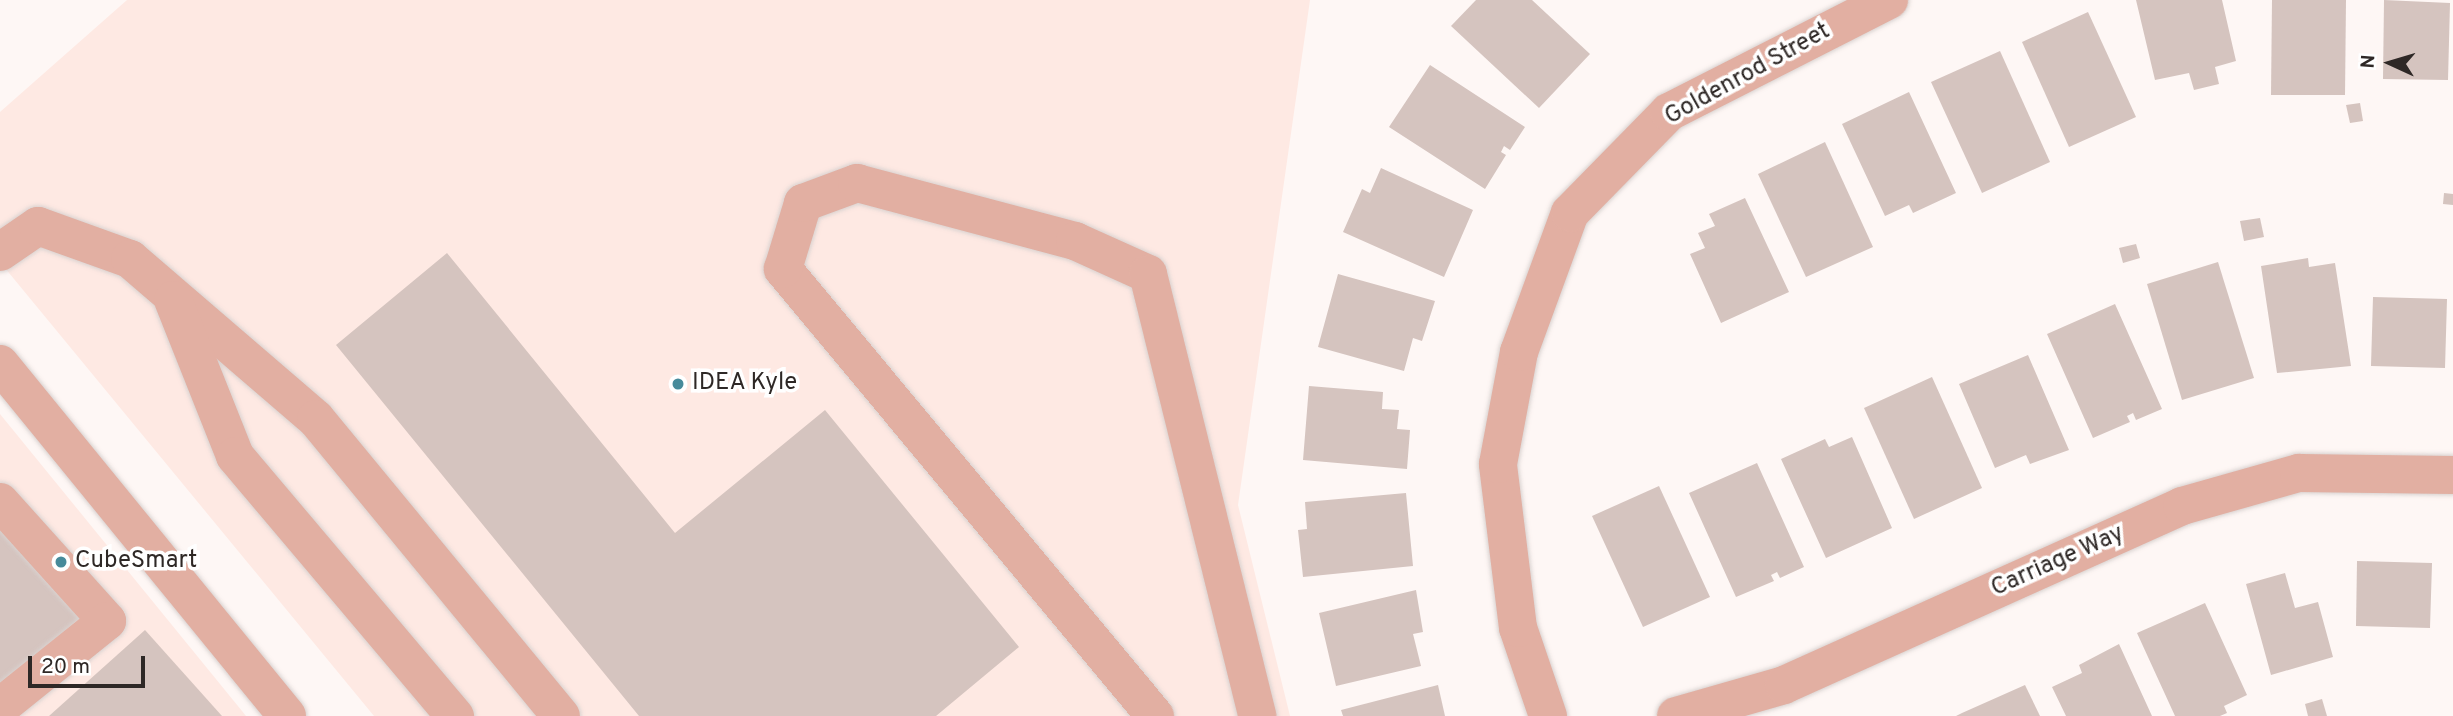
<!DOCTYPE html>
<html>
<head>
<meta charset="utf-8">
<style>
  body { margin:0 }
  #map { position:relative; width:2453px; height:716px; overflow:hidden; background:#fef7f5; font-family:Overpass,sans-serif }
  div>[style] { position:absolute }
  .built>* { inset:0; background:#fee9e3 }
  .building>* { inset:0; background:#d5c4bf }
  .roads { filter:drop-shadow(0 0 2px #d9d2d0) drop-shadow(0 0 2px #d9d2d0) }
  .minor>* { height:38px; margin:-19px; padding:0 19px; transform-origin:19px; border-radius:19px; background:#e2afa2 }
  .dots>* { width:19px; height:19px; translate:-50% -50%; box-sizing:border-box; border:4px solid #fff; border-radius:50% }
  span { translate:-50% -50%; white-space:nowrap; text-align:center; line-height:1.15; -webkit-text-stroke:7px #fff; paint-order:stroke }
  .street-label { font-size:24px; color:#2e2826 }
  .poi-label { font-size:24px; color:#2e2826 }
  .left { translate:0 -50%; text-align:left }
  .north { position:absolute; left:2355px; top:28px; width:70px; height:70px; -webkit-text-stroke:5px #fff; paint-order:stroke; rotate:274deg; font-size:19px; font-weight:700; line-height:28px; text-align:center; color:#2e2826 }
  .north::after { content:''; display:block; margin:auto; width:24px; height:32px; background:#2e2826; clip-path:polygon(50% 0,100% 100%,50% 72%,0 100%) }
  .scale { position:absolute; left:28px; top:656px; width:117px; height:32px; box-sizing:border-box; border:4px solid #2e2826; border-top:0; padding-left:9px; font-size:21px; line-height:24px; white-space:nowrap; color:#2e2826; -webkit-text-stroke:5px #fff; paint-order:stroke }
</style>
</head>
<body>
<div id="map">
  <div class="built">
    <div style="clip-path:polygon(127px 0,1310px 0,1238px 505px,1290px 716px,374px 716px,0 262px,0 112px)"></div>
    <div style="clip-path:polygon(0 414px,242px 711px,246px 716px,0 716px)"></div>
  </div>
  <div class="building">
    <div style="clip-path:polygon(1476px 0,1532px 0,1590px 54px,1539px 108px,1451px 26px)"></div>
    <div style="clip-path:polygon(2136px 0,2222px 0,2236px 61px,2215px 67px,2219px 84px,2194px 90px,2189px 73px,2155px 80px)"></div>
    <div style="clip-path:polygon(2272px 0,2346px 0,2345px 95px,2271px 95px)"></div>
    <div style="clip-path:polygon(2384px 0,2450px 3px,2448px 80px,2383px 79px)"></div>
    <div style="clip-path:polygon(2088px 12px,2136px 117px,2069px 147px,2022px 42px)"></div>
    <div style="clip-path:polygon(2000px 51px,2050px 162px,1982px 193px,1931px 82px)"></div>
    <div style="clip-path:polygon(1430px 65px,1525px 127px,1510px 150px,1504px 146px,1501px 152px,1506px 155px,1485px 189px,1389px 127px)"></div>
    <div style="clip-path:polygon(1909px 92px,1956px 193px,1913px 213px,1909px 205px,1885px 216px,1842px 124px)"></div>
    <div style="clip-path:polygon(2360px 103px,2363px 121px,2350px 123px,2346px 105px)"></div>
    <div style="clip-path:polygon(1825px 142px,1873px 247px,1806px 277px,1758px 174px)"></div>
    <div style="clip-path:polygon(1381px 168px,1473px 210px,1444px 277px,1343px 232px,1362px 189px,1370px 193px)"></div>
    <div style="clip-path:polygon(2444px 193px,2453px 194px,2453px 205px,2443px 204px)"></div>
    <div style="clip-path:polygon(1745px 198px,1789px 292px,1721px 323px,1690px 254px,1705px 248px,1698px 233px,1715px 226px,1709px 214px)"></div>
    <div style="clip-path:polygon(2260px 218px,2264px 237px,2244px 241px,2240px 221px)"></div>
    <div style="clip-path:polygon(2136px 244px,2140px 258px,2123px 263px,2119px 248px)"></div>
    <div style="clip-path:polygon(447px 253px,675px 533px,825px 410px,1019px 647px,936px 716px,639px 716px,336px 345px)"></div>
    <div style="clip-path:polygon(2308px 258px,2309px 267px,2335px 263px,2351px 366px,2277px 373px,2261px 266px)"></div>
    <div style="clip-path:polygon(2218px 262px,2254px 378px,2182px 400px,2147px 284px)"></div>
    <div style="clip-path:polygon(1338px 274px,1435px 301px,1422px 341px,1413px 338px,1404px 371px,1318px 347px)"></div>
    <div style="clip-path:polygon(2373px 297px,2447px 299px,2445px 368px,2371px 366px)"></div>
    <div style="clip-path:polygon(2115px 304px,2162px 409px,2136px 420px,2133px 413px,2127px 416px,2130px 422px,2093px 438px,2047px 334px)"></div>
    <div style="clip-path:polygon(2028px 355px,2069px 450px,2030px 464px,2026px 455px,1995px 468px,1959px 384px)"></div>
    <div style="clip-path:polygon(1932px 377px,1982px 488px,1914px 519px,1864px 408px)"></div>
    <div style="clip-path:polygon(1309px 386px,1383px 392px,1382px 409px,1399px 410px,1397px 429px,1410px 430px,1407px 469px,1303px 460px)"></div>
    <div style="clip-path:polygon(1852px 437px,1892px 528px,1826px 558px,1781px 459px,1825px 439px,1829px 447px)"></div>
    <div style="clip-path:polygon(1757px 463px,1804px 567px,1780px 578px,1777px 572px,1771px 575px,1774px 581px,1736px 597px,1689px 493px)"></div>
    <div style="clip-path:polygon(1659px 486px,1710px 597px,1643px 627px,1592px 516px)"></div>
    <div style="clip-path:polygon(1406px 493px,1413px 566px,1303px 577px,1298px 530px,1307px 529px,1305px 502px)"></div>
    <div style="clip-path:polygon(0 522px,82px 616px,0 688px)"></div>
    <div style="clip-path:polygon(2357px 561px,2432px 563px,2430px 628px,2356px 626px)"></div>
    <div style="clip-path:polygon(2285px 573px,2295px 608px,2318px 602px,2333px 657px,2271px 675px,2246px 584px)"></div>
    <div style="clip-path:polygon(1416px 590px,1423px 632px,1413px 634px,1421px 666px,1336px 686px,1319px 613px)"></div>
    <div style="clip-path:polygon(2205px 603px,2247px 695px,2224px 706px,2227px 713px,2220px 716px,2175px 716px,2137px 633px)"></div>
    <div style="clip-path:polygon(145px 630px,222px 716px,49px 716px)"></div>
    <div style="clip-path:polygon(2119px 644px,2152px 716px,2066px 716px,2052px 687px,2082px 673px,2079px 665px)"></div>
    <div style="clip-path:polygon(1438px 685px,1445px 716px,1343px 716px,1341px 710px)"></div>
    <div style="clip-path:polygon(2025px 685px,2040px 716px,1956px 716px,1962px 713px)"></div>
    <div style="clip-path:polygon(2322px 699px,2327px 716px,2308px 716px,2305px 704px)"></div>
  </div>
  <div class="roads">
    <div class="minor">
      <div style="left:0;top:252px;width:46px;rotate:-34.4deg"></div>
      <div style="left:38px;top:226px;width:98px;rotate:19.7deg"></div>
      <div style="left:130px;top:259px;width:245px;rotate:40.7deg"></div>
      <div style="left:316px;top:419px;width:385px;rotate:50.5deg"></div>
      <div style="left:173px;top:300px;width:168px;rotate:68.3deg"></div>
      <div style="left:235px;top:456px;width:341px;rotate:49.8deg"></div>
      <div style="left:0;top:364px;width:454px;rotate:50.8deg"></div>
      <div style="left:0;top:502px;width:160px;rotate:48deg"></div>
      <div style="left:107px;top:621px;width:137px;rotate:141.2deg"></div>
      <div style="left:1155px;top:716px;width:582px;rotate:-129.77deg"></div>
      <div style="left:783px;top:269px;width:69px;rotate:-73.1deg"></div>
      <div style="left:803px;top:203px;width:58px;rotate:-20.3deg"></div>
      <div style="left:857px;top:183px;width:226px;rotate:14.9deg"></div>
      <div style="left:1075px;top:241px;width:80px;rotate:24.3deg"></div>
      <div style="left:1148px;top:274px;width:455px;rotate:76.1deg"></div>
      <div style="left:1548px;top:716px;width:93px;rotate:-108.8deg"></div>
      <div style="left:1518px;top:628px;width:165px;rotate:-97deg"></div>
      <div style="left:1498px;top:464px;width:114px;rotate:-79.4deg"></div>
      <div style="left:1519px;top:352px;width:148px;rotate:-69.9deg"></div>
      <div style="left:1570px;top:213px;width:141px;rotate:-45.6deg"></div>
      <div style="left:1669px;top:112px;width:247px;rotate:-27deg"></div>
      <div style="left:1676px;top:716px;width:112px;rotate:-16deg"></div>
      <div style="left:1784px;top:685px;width:436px;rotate:-24.2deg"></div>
      <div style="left:2182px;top:506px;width:122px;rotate:-15.8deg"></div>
      <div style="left:2299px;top:473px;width:154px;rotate:0.7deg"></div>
    </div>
  </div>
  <div class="dots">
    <div style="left:678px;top:384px;background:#478a9a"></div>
    <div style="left:61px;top:562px;background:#478a9a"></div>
  </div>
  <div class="street-label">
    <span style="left:1748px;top:75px;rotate:-29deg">Goldenrod Street</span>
    <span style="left:2058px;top:562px;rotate:-24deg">Carriage Way</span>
  </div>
  <div class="poi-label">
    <span class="left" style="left:692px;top:384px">IDEA Kyle</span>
    <span class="left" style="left:75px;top:562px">CubeSmart</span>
  </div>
  <div class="north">N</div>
  <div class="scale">20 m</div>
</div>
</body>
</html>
